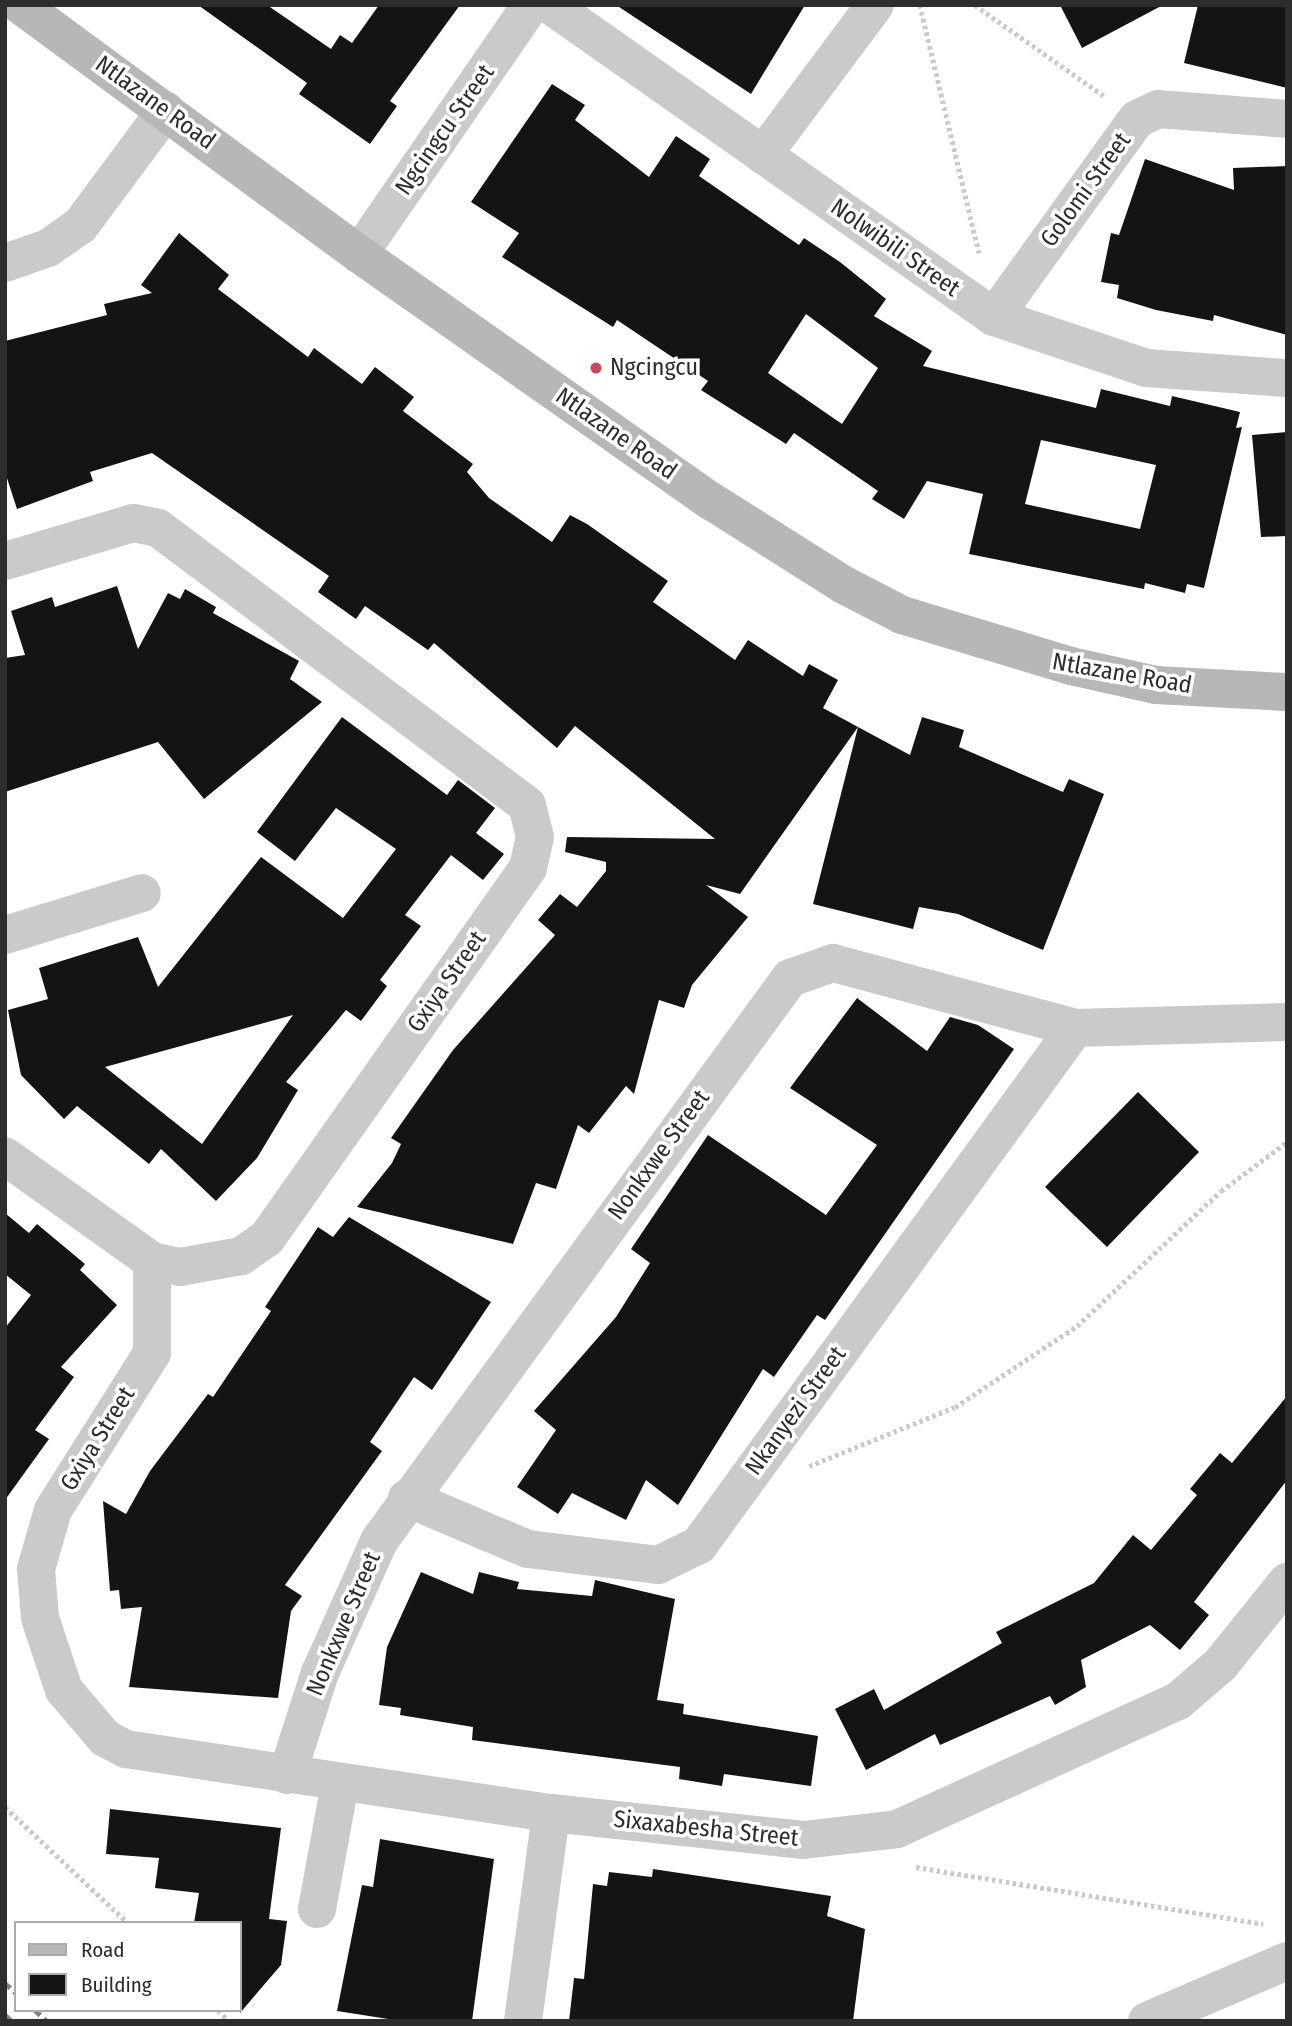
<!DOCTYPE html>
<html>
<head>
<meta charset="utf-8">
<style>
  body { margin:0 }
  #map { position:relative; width:1292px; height:2026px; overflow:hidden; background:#fff; font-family:"Fira Sans Condensed",sans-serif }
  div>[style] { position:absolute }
  .building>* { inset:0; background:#141414 }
  .path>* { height:4.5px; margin-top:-2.25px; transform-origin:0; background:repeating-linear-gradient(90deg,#cacaca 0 3.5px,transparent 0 7px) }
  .street>* { height:38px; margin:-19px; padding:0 19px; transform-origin:19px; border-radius:19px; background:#cacaca }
  .secondary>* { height:38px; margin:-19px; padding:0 19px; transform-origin:19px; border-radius:19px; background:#b7b7b7 }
  .rail>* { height:5px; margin-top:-2.5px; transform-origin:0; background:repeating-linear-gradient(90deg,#828282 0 7px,transparent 0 12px) }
  .dots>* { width:19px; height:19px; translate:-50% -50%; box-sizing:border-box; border:4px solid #fff; border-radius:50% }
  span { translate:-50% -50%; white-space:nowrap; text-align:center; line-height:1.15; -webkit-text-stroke:7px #fff; paint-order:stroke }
  .street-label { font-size:24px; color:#2d2d2d }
  .poi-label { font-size:24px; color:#2d2d2d }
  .left { translate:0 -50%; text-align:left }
  .frame { position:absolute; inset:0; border:7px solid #2d2d2d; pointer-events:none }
  .legend { position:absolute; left:14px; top:1921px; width:228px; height:91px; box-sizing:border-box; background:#fff; border:2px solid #ababab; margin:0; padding:9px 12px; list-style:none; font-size:21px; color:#2d2d2d }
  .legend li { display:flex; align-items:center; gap:14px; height:35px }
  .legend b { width:35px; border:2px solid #ababab }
</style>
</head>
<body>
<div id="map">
  <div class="building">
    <div style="clip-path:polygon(198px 5px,267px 5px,331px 49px,340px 35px,352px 43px,379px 5px,460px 5px,390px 101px,397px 106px,370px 144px,299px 94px,307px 83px)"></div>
    <div style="clip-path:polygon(616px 5px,805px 5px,751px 94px)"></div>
    <div style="clip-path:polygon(1060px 5px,1163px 5px,1082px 48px)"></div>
    <div style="clip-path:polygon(1198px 5px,1287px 5px,1287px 88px,1184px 63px)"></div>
    <div style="clip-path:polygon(evenodd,552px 84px,585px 105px,575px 120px,649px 177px,676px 136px,710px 159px,699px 176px,799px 245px,804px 238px,840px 262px,886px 299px,874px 316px,932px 351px,923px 366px,1096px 408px,1101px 389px,1170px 406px,1172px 396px,1240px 412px,1236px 428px,1242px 427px,1204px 588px,1187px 584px,1185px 593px,1145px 583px,1144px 589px,969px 554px,983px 494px,927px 481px,904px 519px,872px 499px,878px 491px,794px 433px,786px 444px,701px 390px,708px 381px,617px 320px,613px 327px,502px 257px,519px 233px,471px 202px,552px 84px,806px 314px,878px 368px,842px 424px,768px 373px,806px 314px,552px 84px,1041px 440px,1156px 465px,1140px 529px,1025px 504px,1041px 440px)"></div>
    <div style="clip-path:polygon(1145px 159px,1234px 190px,1233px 168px,1287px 166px,1287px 335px,1214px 315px,1213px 321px,1156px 310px,1117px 298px,1119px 285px,1101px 282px,1111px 233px,1119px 235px)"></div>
    <div style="clip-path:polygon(179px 233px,229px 275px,218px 289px,308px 357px,314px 348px,362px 384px,375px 367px,414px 397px,403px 411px,473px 464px,467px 472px,489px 498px,552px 542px,570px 515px,587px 524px,668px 581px,653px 602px,735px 660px,748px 640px,803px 676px,809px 664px,838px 680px,823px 708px,858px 727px,740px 894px,706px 885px,748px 917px,692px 985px,684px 1008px,659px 1000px,634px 1094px,626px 1086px,589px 1133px,578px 1125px,556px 1189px,536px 1183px,513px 1244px,357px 1207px,392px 1163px,401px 1144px,391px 1138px,453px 1050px,555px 935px,538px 920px,560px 894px,577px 907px,606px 871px,606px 862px,565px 852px,567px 837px,715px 839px,575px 726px,557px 748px,434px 643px,428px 650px,365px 606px,356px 619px,318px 592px,329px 576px,152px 453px,90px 472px,93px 481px,17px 509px,5px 472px,5px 341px,107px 315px,104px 304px,152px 293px,141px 285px)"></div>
    <div style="clip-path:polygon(1287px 432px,1287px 536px,1261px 537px,1252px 435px)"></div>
    <div style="clip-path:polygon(117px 586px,138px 649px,168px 593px,180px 599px,185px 589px,216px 607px,213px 613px,299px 661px,290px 679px,322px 702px,204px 799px,158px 742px,5px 792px,5px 658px,25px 655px,11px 611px,52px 597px,55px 607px)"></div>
    <div style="clip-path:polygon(evenodd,342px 717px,447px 795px,458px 780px,495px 808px,476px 833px,504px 854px,483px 880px,451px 855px,405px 915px,421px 926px,380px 980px,387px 986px,361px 1021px,346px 1010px,286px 1082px,298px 1090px,257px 1158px,216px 1201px,161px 1149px,149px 1164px,77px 1106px,64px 1119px,21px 1075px,8px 1010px,48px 999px,39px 968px,138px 937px,158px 987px,261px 857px,343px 918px,396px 849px,336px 808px,295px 861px,257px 832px,342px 717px,293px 1015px,202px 1144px,105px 1067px,293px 1015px)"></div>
    <div style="clip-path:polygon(922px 717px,964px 730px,959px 747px,1063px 792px,1069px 779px,1104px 794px,1043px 950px,958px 914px,919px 907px,913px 929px,813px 904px,858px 727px,910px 755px)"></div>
    <div style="clip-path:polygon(857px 998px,927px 1051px,950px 1017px,978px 1025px,1014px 1049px,825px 1320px,817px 1315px,774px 1377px,763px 1369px,678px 1505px,646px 1480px,626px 1520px,572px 1493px,558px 1514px,517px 1487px,556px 1430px,534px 1411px,616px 1317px,650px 1263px,631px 1249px,708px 1135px,826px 1215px,877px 1145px,790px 1088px)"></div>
    <div style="clip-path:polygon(1138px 1092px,1199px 1152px,1107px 1247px,1045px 1187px)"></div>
    <div style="clip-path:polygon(5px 1213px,29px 1233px,37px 1224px,85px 1264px,80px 1270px,117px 1305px,61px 1367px,74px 1377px,35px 1430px,49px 1439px,5px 1500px,5px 1328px,31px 1295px,5px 1274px)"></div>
    <div style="clip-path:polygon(349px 1217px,491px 1302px,432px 1390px,414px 1377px,370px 1442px,382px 1451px,285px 1585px,302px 1596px,291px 1611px,278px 1698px,129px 1687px,142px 1607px,121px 1609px,119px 1590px,110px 1591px,103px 1501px,126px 1514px,150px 1471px,208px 1394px,213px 1397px,271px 1311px,265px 1307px,318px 1227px,333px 1237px)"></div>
    <div style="clip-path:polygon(1287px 1396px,1287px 1480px,1194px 1602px,1209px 1615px,1180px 1650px,1150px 1625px,1081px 1660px,1086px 1687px,1055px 1705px,1050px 1696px,940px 1745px,935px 1734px,866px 1770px,835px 1709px,874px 1689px,884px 1710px,1002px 1643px,996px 1632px,1094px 1583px,1133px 1535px,1151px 1550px,1197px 1495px,1190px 1489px,1220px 1453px,1232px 1463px)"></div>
    <div style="clip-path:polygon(421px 1572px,473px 1594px,479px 1572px,519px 1582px,517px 1589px,592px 1596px,595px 1580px,675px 1599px,657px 1700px,684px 1704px,683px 1714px,818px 1736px,811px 1786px,724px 1774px,722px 1786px,679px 1779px,680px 1767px,472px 1740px,473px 1727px,400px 1715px,401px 1708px,379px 1705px,387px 1647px)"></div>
    <div style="clip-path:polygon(110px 1809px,281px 1828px,269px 1919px,287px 1921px,281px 1965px,240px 2013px,240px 1923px,194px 1923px,199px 1893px,155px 1888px,159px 1858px,106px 1854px)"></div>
    <div style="clip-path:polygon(380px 1839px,494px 1859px,472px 2021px,401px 2021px,337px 2011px,362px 1885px,373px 1887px)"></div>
    <div style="clip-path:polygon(653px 1869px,831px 1896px,827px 1916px,865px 1929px,853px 2021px,569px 2021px,574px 1978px,584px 1979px,593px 1884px,607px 1886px,609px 1872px,652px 1877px)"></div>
  </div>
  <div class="path">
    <div style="left:920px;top:5px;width:255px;rotate:76.6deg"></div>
    <div style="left:975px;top:5px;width:158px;rotate:35.2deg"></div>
    <div style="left:809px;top:1466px;width:157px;rotate:-22deg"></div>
    <div style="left:955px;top:1407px;width:146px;rotate:-33.6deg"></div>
    <div style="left:1077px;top:1326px;width:197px;rotate:-43.2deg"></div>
    <div style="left:1221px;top:1191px;width:82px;rotate:-36.6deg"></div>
    <div style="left:5px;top:1807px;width:169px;rotate:43.3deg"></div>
    <div style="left:916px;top:1867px;width:352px;rotate:9.3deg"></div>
    <div style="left:218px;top:2010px;width:16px;rotate:45deg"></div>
  </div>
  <div class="street">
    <div style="left:550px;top:5px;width:543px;rotate:35.1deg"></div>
    <div style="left:994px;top:317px;width:160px;rotate:18.5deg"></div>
    <div style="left:1146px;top:368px;width:141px;rotate:4.1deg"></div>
    <div style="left:763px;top:155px;width:187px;rotate:-53.3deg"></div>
    <div style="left:359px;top:254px;width:303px;rotate:-55.4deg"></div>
    <div style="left:5px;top:263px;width:46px;rotate:-19.2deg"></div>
    <div style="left:48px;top:248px;width:39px;rotate:-35deg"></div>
    <div style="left:80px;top:226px;width:144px;rotate:-53.4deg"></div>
    <div style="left:994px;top:317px;width:244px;rotate:-54.2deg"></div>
    <div style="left:1137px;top:119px;width:23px;rotate:-25deg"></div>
    <div style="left:1158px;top:109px;width:129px;rotate:4.4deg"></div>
    <div style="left:5px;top:561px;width:134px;rotate:-16.5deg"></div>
    <div style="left:133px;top:523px;width:25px;rotate:11deg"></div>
    <div style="left:158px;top:528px;width:461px;rotate:36.9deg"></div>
    <div style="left:527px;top:805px;width:33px;rotate:76deg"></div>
    <div style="left:535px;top:837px;width:32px;rotate:103deg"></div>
    <div style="left:528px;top:868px;width:453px;rotate:125.2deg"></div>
    <div style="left:267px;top:1238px;width:32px;rotate:145deg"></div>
    <div style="left:241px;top:1256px;width:62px;rotate:169.8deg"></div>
    <div style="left:180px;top:1267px;width:29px;rotate:-168deg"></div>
    <div style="left:152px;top:1261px;width:181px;rotate:-144.5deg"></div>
    <div style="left:5px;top:935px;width:143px;rotate:-17deg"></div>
    <div style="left:152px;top:1261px;width:92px;rotate:90deg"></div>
    <div style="left:152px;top:1353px;width:186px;rotate:122.2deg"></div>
    <div style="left:53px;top:1510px;width:61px;rotate:106.1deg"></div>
    <div style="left:36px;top:1569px;width:49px;rotate:85.3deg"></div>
    <div style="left:40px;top:1618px;width:76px;rotate:71.6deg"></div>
    <div style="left:64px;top:1690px;width:63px;rotate:49.5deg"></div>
    <div style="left:105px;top:1738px;width:24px;rotate:28deg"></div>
    <div style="left:126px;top:1749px;width:430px;rotate:8.6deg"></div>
    <div style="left:551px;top:1813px;width:254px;rotate:6.1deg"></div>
    <div style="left:804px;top:1840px;width:94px;rotate:-6.7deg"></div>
    <div style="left:897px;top:1829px;width:309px;rotate:-24.5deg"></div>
    <div style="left:1178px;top:1701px;width:55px;rotate:-40.6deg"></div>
    <div style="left:1220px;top:1665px;width:107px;rotate:-51.1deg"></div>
    <div style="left:407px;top:1498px;width:131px;rotate:22.9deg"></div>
    <div style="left:528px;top:1549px;width:131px;rotate:7deg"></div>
    <div style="left:658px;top:1565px;width:46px;rotate:-26deg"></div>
    <div style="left:699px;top:1545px;width:639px;rotate:-53.97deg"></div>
    <div style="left:287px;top:1775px;width:107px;rotate:-72.1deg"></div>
    <div style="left:320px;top:1673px;width:145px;rotate:-65.9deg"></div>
    <div style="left:379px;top:1541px;width:697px;rotate:-53.87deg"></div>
    <div style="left:790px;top:978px;width:46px;rotate:-19.2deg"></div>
    <div style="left:833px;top:963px;width:251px;rotate:15deg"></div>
    <div style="left:1075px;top:1028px;width:212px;rotate:-1.6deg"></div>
    <div style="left:317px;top:1909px;width:127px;rotate:-79.6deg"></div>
    <div style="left:523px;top:2021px;width:210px;rotate:-82.3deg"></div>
    <div style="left:1147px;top:2021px;width:152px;rotate:-23.2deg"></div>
  </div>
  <div class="secondary">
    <div style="left:20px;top:5px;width:421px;rotate:36.3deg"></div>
    <div style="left:359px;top:254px;width:430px;rotate:35.1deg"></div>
    <div style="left:711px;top:501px;width:157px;rotate:32.3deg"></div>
    <div style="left:844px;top:585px;width:65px;rotate:27.3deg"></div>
    <div style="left:902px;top:615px;width:177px;rotate:16.8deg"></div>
    <div style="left:1071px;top:666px;width:87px;rotate:12.6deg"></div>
    <div style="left:1156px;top:685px;width:131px;rotate:3.1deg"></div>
  </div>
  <div class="rail">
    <div style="left:5px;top:1983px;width:15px;rotate:42deg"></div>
    <div style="left:35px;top:2010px;width:16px;rotate:43deg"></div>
    <div style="left:5px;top:2015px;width:9px;rotate:41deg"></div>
  </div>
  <div class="dots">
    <div style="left:596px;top:368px;background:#cf4456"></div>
  </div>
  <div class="street-label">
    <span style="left:155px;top:103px;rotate:36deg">Ntlazane Road</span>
    <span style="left:445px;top:130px;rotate:-55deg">Ngcingcu Street</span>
    <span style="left:1086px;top:190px;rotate:-54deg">Golomi Street</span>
    <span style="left:895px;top:248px;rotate:35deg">Nolwibili Street</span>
    <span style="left:616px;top:434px;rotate:35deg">Ntlazane Road</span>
    <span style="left:1122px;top:674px;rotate:10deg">Ntlazane Road</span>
    <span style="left:447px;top:982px;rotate:-55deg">Gxiya Street</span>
    <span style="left:659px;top:1155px;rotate:-54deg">Nonkxwe Street</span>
    <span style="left:796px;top:1411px;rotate:-54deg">Nkanyezi Street</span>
    <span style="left:98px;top:1439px;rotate:-58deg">Gxiya Street</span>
    <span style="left:344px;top:1624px;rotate:-67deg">Nonkxwe Street</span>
    <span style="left:706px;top:1829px;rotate:6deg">Sixaxabesha Street</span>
  </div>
  <div class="poi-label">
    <span class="left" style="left:610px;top:368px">Ngcingcu</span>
  </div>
  <div class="frame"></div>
  <ul class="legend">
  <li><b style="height:9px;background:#b7b7b7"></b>Road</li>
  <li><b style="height:19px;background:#141414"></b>Building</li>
  </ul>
</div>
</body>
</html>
